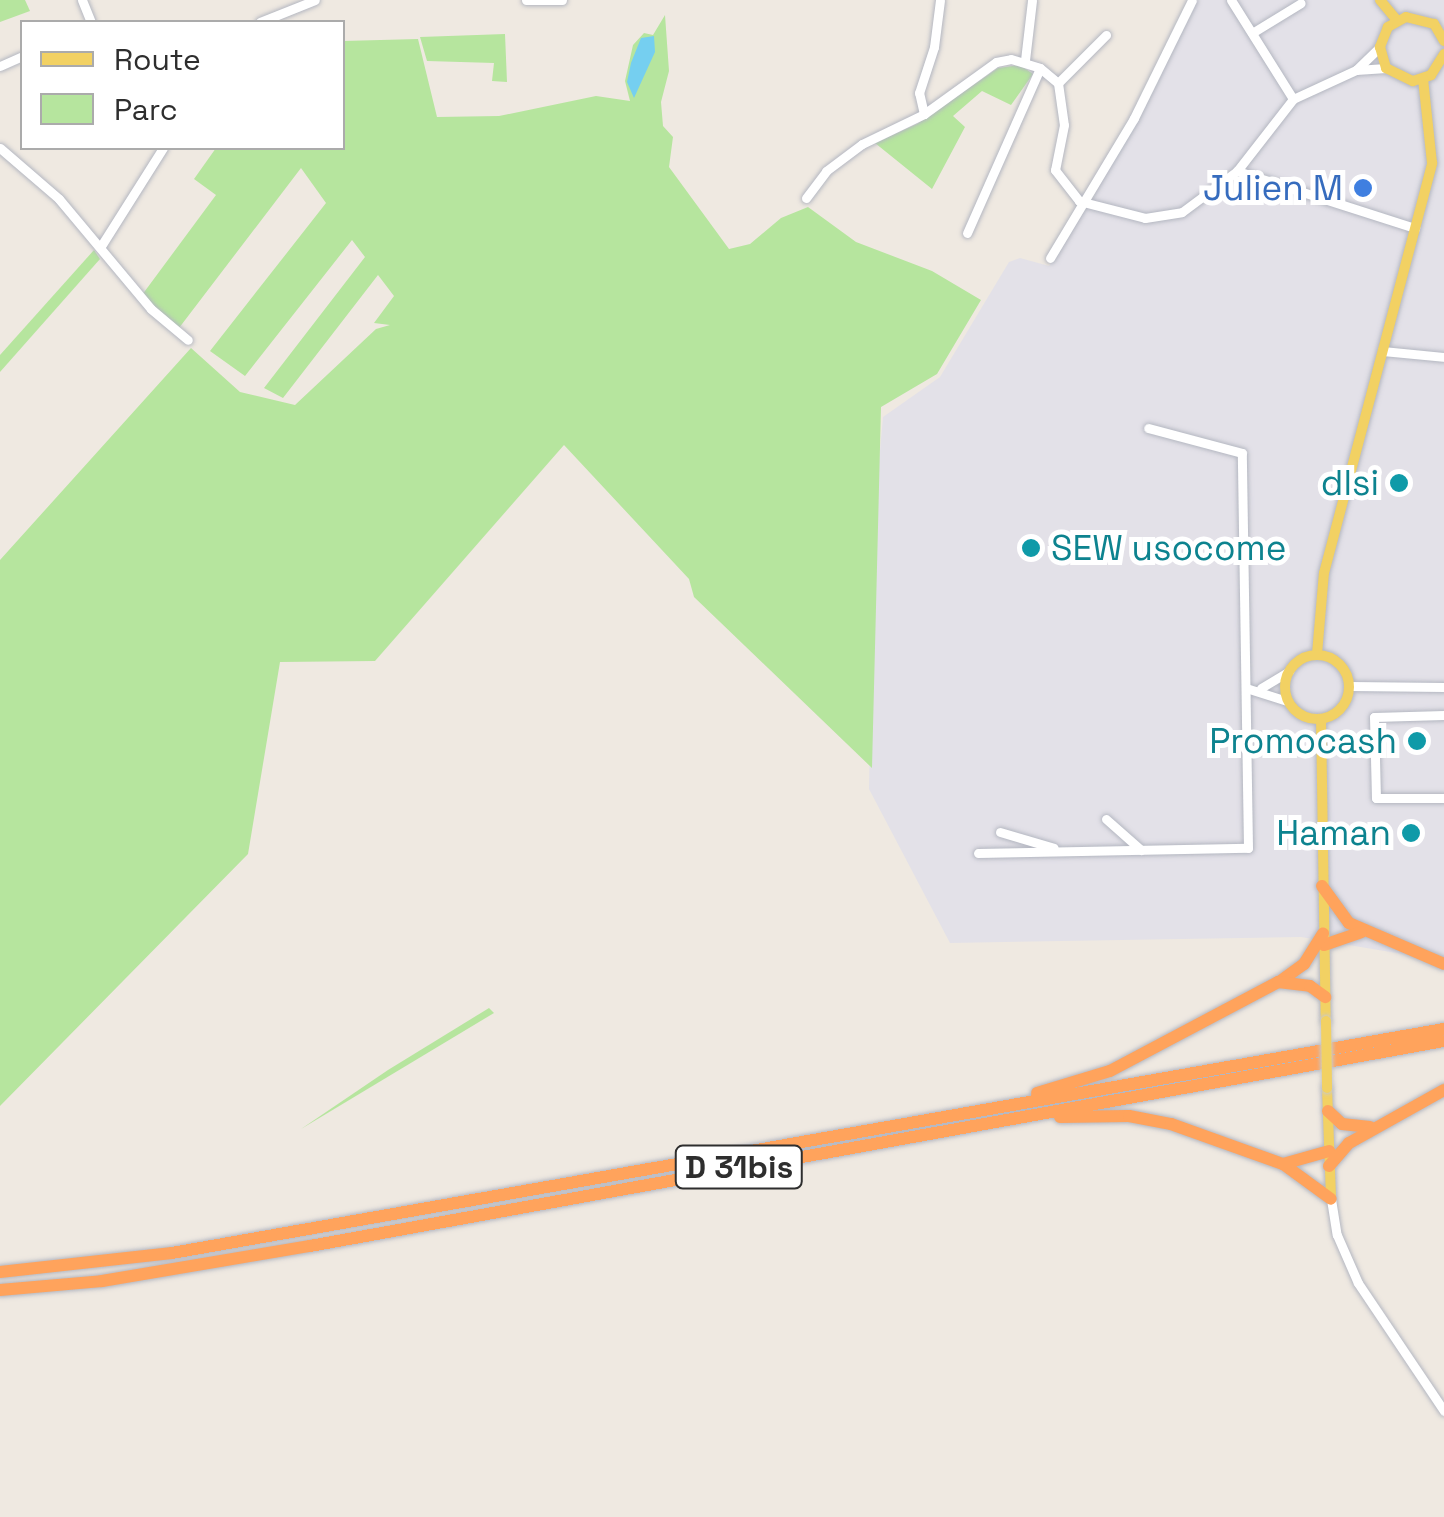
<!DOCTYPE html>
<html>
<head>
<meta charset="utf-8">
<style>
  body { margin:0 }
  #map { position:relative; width:1444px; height:1517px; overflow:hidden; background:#efe9e1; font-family:"Space Grotesk",sans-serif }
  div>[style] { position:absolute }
  .industrial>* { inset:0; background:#e3e1e8 }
  .green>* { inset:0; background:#b6e59e }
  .water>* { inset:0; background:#75cff0 }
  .roads { filter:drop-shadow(0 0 2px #b4b7c1) drop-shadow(0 0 2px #b4b7c1) }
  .minor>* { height:9px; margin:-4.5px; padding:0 4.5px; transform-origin:4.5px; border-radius:4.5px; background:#fff }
  .major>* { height:10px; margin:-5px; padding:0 5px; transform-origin:5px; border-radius:5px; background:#f2d163 }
  .major>.ring { margin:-5px; padding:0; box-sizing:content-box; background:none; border:10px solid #f2d163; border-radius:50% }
  .highway>* { height:12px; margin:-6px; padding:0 6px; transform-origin:6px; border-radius:6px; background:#ffa35c }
  .bridges { filter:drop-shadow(0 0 2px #c9c9c9) drop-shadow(0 0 2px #c9c9c9) }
  .major-bridge>* { height:10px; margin:-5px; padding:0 5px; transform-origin:5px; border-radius:5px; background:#f2d163 }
  .dots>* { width:28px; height:28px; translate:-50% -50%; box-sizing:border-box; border:5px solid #fff; border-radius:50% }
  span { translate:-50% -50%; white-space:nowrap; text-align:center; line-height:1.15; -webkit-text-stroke:10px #fff; paint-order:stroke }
  .shield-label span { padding:2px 8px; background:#fff; border:2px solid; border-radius:8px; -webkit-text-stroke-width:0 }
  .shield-label { font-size:32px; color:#2e2e2e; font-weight:700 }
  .shop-label { font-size:35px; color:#366cbe }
  .right { translate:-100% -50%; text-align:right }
  .culture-label { font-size:35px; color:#0d838f }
  .left { translate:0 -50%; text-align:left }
  .legend { position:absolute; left:20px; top:20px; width:325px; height:130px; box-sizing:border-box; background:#fff; border:2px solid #ababab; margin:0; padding:12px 18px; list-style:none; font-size:30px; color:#2e2e2e }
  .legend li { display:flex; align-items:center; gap:20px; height:50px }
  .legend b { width:50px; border:2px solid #ababab }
</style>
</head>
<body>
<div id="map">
  <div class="industrial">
    <div style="clip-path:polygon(1195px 0,1444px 0,1444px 961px,1301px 937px,950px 943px,869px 789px,874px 517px,883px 417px,940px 377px,1009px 262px,1020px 258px,1049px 266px,1093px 198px)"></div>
  </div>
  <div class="green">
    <div style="clip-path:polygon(0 0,25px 0,30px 11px,0 22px)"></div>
    <div style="clip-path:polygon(665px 15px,669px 71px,661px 102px,663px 126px,673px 137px,669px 167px,729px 249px,750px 244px,781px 218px,808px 207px,856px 242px,932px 271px,981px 300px,937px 374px,881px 407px,872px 768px,694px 597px,689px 579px,564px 445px,375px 661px,280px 662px,248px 854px,0 1106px,0 560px,191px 348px,240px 392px,295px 405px,376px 329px,390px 325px,374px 323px,394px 296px,378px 275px,283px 398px,264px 388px,365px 257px,352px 240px,245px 376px,210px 351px,326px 203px,301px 168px,179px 328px,142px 295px,216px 195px,194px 179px,216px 148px,342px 148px,343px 41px,418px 39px,437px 117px,499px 116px,596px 96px,630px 101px,625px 81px,633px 45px,644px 33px,653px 35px)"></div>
    <div style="clip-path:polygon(505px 34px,507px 82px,492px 81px,494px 63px,427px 61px,420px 37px)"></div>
    <div style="clip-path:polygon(1020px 65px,1033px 74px,1011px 105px,982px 91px,953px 116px,965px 127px,932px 189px,875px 143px,917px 124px,998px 68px)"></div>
    <div style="clip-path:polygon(94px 250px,100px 259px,0 372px,0 355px)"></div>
    <div style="clip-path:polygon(489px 1008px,494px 1013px,301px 1129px,388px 1070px)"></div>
  </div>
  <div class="water">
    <div style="clip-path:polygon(654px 36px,655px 52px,634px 98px,627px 82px,631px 63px,641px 38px)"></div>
  </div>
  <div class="roads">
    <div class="minor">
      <div style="left:82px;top:0;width:24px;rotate:68deg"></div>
      <div style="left:526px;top:0;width:36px"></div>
      <div style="left:1231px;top:0;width:117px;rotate:57.9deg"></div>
      <div style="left:260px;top:22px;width:59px;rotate:-21.8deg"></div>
      <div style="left:1252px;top:33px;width:57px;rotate:-31.5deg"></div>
      <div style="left:1025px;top:60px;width:60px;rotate:-83.3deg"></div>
      <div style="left:0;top:66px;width:24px;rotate:-24deg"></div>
      <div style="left:1356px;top:70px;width:33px;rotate:-44deg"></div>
      <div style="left:1058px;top:83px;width:68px;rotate:-45deg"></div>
      <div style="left:924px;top:114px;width:22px;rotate:-103deg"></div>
      <div style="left:919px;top:93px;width:48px;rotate:-71.9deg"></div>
      <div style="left:934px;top:47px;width:47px;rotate:-82.7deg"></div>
      <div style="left:0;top:148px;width:78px;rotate:40.8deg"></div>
      <div style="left:59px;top:199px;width:143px;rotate:50.1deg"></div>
      <div style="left:151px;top:309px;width:48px;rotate:40deg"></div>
      <div style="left:1237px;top:171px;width:187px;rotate:17.8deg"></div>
      <div style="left:806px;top:198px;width:34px;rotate:-53deg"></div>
      <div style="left:826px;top:171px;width:45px;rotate:-36.9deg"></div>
      <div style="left:862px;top:144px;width:69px;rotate:-25.8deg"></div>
      <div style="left:924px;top:114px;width:89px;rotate:-35.8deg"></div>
      <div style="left:996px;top:62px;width:15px;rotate:-11deg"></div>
      <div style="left:1011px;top:59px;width:30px;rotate:17deg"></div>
      <div style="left:1040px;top:68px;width:23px;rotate:40deg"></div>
      <div style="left:1058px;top:83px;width:42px;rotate:81.9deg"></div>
      <div style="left:1064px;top:125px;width:46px;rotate:101.3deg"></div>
      <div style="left:1055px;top:170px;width:39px;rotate:52deg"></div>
      <div style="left:1079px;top:201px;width:68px;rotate:14.4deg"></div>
      <div style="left:1145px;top:218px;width:37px;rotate:-9deg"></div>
      <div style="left:1182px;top:212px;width:69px;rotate:-36.7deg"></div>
      <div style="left:1237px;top:171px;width:91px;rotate:-52.1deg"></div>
      <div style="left:1293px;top:99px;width:69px;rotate:-24.7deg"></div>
      <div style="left:1356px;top:70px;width:30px;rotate:-4deg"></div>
      <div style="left:967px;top:233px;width:180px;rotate:-66.1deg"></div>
      <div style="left:101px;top:246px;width:116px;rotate:-57.7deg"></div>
      <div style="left:1050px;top:258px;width:163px;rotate:-59deg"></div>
      <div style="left:1134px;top:118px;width:131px;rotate:-63.8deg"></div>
      <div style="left:1382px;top:351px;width:62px;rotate:5.5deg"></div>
      <div style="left:1350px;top:686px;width:94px;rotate:0.6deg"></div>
      <div style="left:1246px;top:688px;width:43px;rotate:17.6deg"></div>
      <div style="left:1261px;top:688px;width:33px;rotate:-31deg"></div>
      <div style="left:1444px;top:715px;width:70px;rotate:178.4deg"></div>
      <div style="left:1374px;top:717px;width:81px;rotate:88.6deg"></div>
      <div style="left:1376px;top:798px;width:68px"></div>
      <div style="left:1106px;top:819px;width:47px;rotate:41.5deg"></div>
      <div style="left:1000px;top:832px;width:56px;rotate:16.5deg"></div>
      <div style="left:978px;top:853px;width:270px;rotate:-1.1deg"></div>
      <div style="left:1248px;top:848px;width:395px;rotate:-90.9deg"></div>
      <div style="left:1242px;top:453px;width:97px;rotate:-165.1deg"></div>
      <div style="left:1331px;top:1199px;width:36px;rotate:81deg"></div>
      <div style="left:1337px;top:1235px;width:52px;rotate:66.4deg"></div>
      <div style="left:1358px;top:1283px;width:154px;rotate:56.1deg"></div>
    </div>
    <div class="major">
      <div style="left:1380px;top:0;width:26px;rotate:50deg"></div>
      <div style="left:1444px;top:41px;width:20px;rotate:-120deg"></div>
      <div style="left:1434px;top:24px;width:29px;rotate:-166deg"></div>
      <div style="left:1406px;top:17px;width:21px;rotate:151deg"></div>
      <div style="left:1388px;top:27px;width:22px;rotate:112deg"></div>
      <div style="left:1380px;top:47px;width:22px;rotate:74deg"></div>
      <div style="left:1386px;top:68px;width:30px;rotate:26deg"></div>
      <div style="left:1413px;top:81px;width:19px;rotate:-18deg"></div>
      <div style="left:1431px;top:75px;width:25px;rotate:-58deg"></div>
      <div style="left:1317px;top:654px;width:81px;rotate:-85.1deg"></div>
      <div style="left:1324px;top:573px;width:424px;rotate:-75.2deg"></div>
      <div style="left:1432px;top:163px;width:84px;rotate:-96.1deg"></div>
      <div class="ring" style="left:1285px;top:655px;width:54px;height:54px"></div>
      <div style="left:1321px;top:719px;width:302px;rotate:89.1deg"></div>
      <div style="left:1327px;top:1088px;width:111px;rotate:87.9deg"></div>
    </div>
    <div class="highway">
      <div style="left:1322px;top:886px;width:46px;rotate:53.9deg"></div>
      <div style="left:1349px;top:923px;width:103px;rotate:23.3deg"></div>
      <div style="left:1324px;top:945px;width:39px;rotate:-19deg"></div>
      <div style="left:1279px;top:982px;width:31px;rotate:-36deg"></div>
      <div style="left:1304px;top:964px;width:36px;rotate:-58deg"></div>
      <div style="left:1037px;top:1093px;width:76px;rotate:-16.8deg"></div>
      <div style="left:1110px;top:1071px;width:190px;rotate:-27.9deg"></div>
      <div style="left:1278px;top:982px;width:32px;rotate:7deg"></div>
      <div style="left:1310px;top:986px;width:19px;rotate:36deg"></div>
      <div style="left:1328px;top:1111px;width:19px;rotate:43deg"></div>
      <div style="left:1342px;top:1124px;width:28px;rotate:6deg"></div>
      <div style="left:1060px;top:1117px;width:69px;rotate:-0.8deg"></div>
      <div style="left:1129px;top:1116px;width:43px;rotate:10.8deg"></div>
      <div style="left:1171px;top:1124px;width:119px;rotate:19.7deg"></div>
      <div style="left:1283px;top:1164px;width:59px;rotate:36.1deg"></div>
      <div style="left:1283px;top:1164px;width:48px;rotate:-15.8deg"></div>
      <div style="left:1329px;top:1166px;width:30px;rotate:-49deg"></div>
      <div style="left:1349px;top:1143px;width:109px;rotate:-29.2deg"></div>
      <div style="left:0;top:1272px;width:173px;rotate:-6.3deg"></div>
      <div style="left:172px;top:1253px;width:1292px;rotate:-9.99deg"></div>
      <div style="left:0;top:1290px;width:102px;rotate:-5deg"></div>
      <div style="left:102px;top:1281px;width:211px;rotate:-9.6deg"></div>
      <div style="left:310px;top:1246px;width:1152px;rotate:-10.25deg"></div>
    </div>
  </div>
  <div class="bridges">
    <div class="major-bridge">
      <div style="left:1326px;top:1021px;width:67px;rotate:89.1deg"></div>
    </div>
  </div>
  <div class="dots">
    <div style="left:1363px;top:188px;background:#3f7fe0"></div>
    <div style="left:1399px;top:483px;background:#0f9aa8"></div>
    <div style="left:1031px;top:548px;background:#0f9aa8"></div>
    <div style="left:1417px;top:741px;background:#0f9aa8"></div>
    <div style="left:1411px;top:833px;background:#0f9aa8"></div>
  </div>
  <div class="shield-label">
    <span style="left:739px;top:1167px">D 31bis</span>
  </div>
  <div class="shop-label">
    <span class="right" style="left:1343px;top:188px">Julien M</span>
  </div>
  <div class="culture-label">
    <span class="right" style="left:1379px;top:483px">dlsi</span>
    <span class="left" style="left:1051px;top:548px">SEW usocome</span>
    <span class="right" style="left:1397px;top:741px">Promocash</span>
    <span class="right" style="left:1391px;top:833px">Haman</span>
  </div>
  <ul class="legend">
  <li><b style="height:12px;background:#f2d163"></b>Route</li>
  <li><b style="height:28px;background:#b6e59e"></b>Parc</li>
  </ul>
</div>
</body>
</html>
